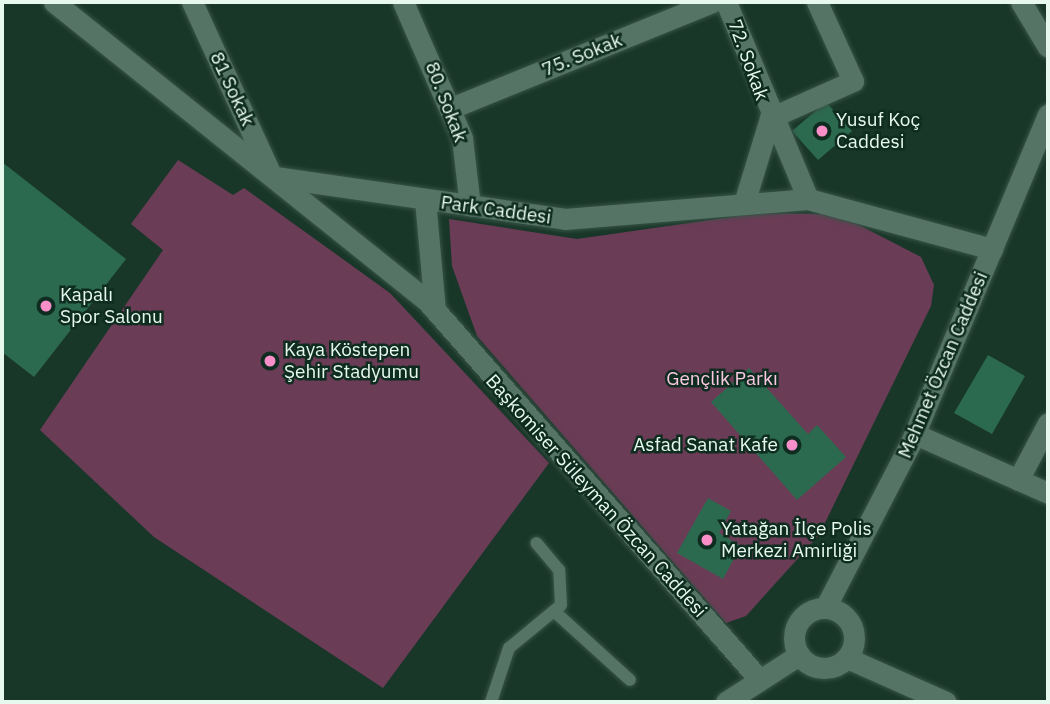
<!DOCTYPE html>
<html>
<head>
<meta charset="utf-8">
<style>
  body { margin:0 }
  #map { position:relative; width:1050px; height:704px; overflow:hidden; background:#193729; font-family:"IBM Plex Sans",sans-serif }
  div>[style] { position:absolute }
  .green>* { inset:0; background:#6b3c56 }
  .building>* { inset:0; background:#2c6a4f }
  .roads { filter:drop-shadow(0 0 2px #385347) drop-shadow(0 0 2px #385347) }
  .service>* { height:12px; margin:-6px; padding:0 6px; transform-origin:6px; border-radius:6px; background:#557465 }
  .minor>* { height:21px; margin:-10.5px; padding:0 10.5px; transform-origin:10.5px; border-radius:10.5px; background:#557465 }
  .tertiary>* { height:21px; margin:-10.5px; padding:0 10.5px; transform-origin:10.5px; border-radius:10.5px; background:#557465 }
  .tertiary>.ring { margin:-10.5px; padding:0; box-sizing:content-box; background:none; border:21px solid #557465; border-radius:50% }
  .dots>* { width:19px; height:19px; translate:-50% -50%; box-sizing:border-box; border:4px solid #0e2c1f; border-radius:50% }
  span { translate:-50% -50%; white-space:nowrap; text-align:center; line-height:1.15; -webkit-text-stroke:5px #0e2c1f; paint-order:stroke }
  .street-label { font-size:19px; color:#e7f9ef }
  .poi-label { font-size:19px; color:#e7f9ef }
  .left { translate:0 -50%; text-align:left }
  .right { translate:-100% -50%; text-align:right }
  .park-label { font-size:19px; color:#fbc9e2 }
  .frame { position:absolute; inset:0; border:4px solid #e7f9ef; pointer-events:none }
</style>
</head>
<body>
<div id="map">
  <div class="green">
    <div style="clip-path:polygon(178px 160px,233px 195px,244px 188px,390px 293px,549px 463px,383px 688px,154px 537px,40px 430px,163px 250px,131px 224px)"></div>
    <div style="clip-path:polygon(759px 213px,825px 214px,859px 225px,921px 257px,934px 285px,931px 306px,819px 535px,746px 616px,726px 623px,477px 336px,452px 266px,449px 219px,577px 239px)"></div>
  </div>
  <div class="building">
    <div style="clip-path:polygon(826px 102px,852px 131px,818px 160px,792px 131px)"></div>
    <div style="clip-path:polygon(2px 162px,126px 259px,34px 377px,2px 352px)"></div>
    <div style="clip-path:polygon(988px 355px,1025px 376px,992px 434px,954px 413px)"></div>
    <div style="clip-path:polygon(749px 368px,808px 434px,817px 425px,846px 457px,797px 500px,711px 402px)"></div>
    <div style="clip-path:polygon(708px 498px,731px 511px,719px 533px,741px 546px,723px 579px,677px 553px)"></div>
  </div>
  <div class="roads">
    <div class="service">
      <div style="left:555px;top:612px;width:101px;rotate:42.2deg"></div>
      <div style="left:491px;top:702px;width:57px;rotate:-71.6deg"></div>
      <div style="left:509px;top:648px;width:67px;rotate:-39.6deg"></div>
      <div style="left:561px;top:605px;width:35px;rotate:-93deg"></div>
      <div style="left:559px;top:570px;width:35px;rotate:-130deg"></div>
    </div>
    <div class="minor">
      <div style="left:54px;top:2px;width:479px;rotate:38.7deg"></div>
      <div style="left:428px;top:302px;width:503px;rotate:48.71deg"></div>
      <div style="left:192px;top:2px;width:187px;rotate:65.4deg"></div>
      <div style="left:403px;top:2px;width:148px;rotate:66.5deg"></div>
      <div style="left:462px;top:138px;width:68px;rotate:83.3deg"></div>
      <div style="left:726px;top:2px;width:213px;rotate:67.4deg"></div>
      <div style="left:1021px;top:2px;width:52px;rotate:59deg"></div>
      <div style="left:451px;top:108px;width:282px;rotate:-22.1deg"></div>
      <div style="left:770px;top:118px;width:91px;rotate:-24deg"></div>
      <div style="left:853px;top:81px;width:87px;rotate:-114.5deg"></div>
      <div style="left:275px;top:177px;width:293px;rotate:8.2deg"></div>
      <div style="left:565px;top:219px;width:244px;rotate:-4.7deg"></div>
      <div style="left:808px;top:199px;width:191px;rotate:15.2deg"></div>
      <div style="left:425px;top:200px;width:110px;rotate:84.8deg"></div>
      <div style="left:745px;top:200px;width:86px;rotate:-73deg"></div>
      <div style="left:1018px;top:480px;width:64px;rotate:-62.2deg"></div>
    </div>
    <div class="tertiary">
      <div style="left:915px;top:434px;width:145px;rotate:23.9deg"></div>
      <div class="ring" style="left:794px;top:608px;width:39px;height:39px"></div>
      <div style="left:825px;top:608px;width:187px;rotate:-62.6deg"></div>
      <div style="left:911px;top:442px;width:355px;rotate:-67.3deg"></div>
      <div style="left:847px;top:658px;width:108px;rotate:24deg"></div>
      <div style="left:726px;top:702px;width:87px;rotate:-32.8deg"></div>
    </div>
  </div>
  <div class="dots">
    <div style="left:822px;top:131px;background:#f98fc9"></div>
    <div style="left:46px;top:306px;background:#f98fc9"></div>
    <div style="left:270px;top:361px;background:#f98fc9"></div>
    <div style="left:792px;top:445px;background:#f98fc9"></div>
    <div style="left:707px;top:540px;background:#f98fc9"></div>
  </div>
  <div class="street-label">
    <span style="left:582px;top:55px;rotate:-22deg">75. Sokak</span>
    <span style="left:748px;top:60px;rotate:70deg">72. Sokak</span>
    <span style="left:232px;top:89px;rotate:65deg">81 Sokak</span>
    <span style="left:446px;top:102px;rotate:69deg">80. Sokak</span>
    <span style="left:496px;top:210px;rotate:8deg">Park Caddesi</span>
    <span style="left:943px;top:365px;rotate:-67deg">Mehmet Özcan Caddesi</span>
    <span style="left:596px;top:496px;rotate:48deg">Başkomiser Süleyman Özcan Caddesi</span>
  </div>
  <div class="poi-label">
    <span class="left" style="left:836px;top:131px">Yusuf Koç<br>Caddesi</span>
    <span class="left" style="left:60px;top:306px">Kapalı<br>Spor Salonu</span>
    <span class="left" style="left:284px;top:361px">Kaya Köstepen<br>Şehir Stadyumu</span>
    <span class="right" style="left:778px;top:445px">Asfad Sanat Kafe</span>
    <span class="left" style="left:721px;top:540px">Yatağan İlçe Polis<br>Merkezi Amirliği</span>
  </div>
  <div class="park-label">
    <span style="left:722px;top:379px">Gençlik Parkı</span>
  </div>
  <div class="frame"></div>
</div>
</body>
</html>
